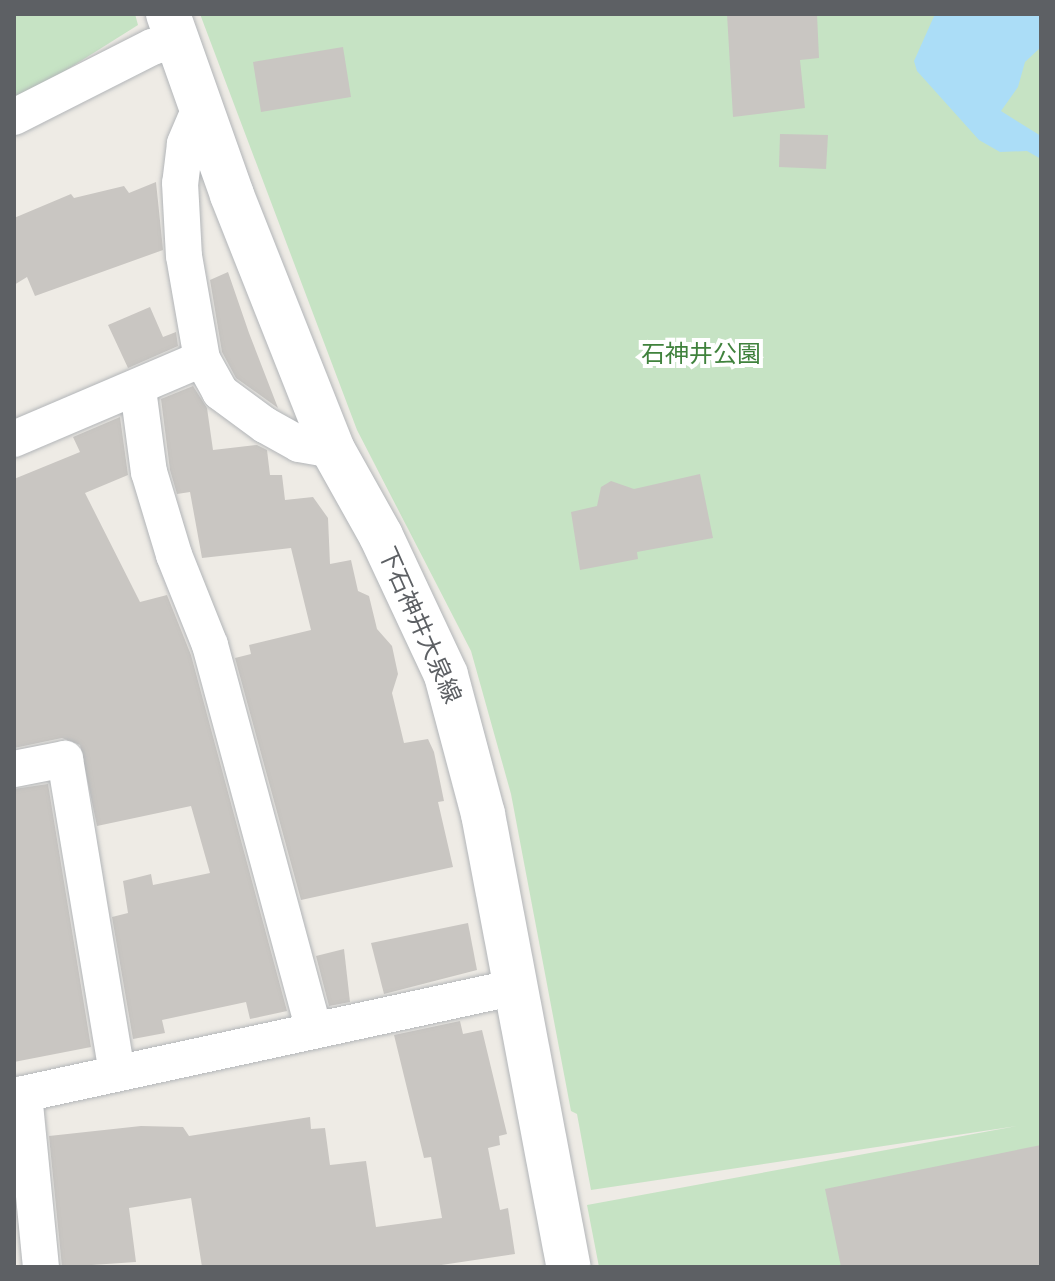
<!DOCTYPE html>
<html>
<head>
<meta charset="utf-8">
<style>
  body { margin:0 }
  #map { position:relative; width:1055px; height:1281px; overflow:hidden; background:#eeebe5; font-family:"DM Sans","Noto Sans JP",sans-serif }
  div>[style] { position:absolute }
  .green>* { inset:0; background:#c6e3c4 }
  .water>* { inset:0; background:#abddf7 }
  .building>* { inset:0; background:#c9c6c2 }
  .roads { filter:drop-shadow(0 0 2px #b2b5b8) drop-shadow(0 0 2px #b2b5b8) }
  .minor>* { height:36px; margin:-18px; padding:0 18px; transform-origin:18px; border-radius:18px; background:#fff }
  .secondary>* { height:44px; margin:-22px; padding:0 22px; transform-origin:22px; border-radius:22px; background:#fff }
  span { translate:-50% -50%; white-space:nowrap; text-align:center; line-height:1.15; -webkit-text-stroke:8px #fff; paint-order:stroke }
  .park-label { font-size:24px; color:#40823d }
  .street-label { font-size:24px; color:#5d6064 }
  .frame { position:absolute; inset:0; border:16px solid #5d6064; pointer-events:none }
</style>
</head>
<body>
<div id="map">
  <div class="green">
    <div style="clip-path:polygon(14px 14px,135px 14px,138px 25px,14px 103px)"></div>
    <div style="clip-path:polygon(200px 14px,1041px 14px,1041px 1267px,599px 1267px,587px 1205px,1017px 1126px,591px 1190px,577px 1114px,571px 1111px,511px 794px,471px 651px,357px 430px)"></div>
  </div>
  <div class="water">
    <div style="clip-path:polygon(935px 14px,1041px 14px,1041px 47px,1025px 62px,1018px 87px,1001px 111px,1041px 136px,1041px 159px,1027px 151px,1000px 152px,979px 140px,917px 71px,914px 61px)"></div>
  </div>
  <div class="building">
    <div style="clip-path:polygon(727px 14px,817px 14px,819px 58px,800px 60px,805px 108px,733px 117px)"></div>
    <div style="clip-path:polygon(343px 47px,351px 97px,261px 112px,253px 62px)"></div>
    <div style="clip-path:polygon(780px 134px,828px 135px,826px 169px,779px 167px)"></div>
    <div style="clip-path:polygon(156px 182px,163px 250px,35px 296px,27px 277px,14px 285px,14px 218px,71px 194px,74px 198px,124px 186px,129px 193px)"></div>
    <div style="clip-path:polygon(228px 272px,249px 333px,278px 408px,236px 378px,222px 352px,210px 280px)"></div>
    <div style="clip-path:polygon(150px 307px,163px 337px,176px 332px,178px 346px,128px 368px,108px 325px)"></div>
    <div style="clip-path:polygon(193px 386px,207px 408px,213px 450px,257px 445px,267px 450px,270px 475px,282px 475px,285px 500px,313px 497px,328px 518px,330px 564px,351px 560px,358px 591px,369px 596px,377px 629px,392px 646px,398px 674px,392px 693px,404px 743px,428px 739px,434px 752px,444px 801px,438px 802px,453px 867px,301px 900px,235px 658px,251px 654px,249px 645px,311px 630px,291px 548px,202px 558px,190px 492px,177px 494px,170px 470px,161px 399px)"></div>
    <div style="clip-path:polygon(120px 417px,128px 475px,85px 493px,140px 602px,167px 595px,191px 655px,287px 1011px,250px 1019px,246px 1002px,162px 1020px,165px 1033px,133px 1039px,112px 917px,128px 913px,123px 881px,151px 874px,153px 885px,210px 873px,191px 806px,97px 826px,80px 745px,62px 738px,14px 748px,14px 479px,80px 452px,73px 437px)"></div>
    <div style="clip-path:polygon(700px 474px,713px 538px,637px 552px,638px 559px,580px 570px,571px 512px,597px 506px,601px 487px,611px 481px,634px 489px)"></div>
    <div style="clip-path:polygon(48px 784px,91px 1047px,14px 1062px,14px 789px)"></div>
    <div style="clip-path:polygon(468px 923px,477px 970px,384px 994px,371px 943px)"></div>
    <div style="clip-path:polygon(344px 949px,350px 1002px,329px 1006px,316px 956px)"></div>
    <div style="clip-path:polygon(460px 1021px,463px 1034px,482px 1030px,507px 1134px,499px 1136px,500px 1145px,488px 1148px,500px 1210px,508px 1208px,515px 1254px,428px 1267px,202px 1267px,191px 1198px,129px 1208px,136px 1262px,62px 1267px,49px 1136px,141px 1126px,183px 1127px,189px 1136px,310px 1117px,311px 1129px,325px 1128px,330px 1165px,366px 1161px,376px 1227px,442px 1218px,431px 1157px,424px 1158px,394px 1035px)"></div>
    <div style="clip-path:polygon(1041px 1145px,1041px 1267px,841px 1267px,825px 1189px)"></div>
  </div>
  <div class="roads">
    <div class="minor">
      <div style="left:200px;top:108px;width:39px;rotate:113deg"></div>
      <div style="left:185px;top:144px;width:39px;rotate:97deg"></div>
      <div style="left:180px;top:183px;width:73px;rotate:86.9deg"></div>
      <div style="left:184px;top:256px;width:105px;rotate:80.1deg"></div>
      <div style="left:202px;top:359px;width:38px;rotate:61deg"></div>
      <div style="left:220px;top:392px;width:56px;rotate:36.3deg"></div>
      <div style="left:265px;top:425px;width:39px;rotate:29deg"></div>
      <div style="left:299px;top:444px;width:35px;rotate:10deg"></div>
      <div style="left:14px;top:117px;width:155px;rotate:-26.9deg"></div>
      <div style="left:152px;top:47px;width:25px;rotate:-16deg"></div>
      <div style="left:138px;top:389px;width:84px;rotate:82.5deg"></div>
      <div style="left:149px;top:472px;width:87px;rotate:73.2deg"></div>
      <div style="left:174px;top:555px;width:97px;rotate:68.2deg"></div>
      <div style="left:210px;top:645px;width:399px;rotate:74.9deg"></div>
      <div style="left:14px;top:439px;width:204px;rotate:-23.1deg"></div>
      <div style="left:14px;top:769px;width:52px;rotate:-11.1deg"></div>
      <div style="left:65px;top:759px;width:318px;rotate:80.6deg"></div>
      <div style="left:24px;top:1094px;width:174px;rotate:84.4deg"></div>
      <div style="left:14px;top:1096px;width:514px;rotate:-12.25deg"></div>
    </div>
    <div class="secondary">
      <div style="left:168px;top:14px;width:192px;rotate:70.5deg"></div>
      <div style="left:232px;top:195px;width:274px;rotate:68.4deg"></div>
      <div style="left:333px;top:450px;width:98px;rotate:60.8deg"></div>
      <div style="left:381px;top:536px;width:153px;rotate:64.9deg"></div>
      <div style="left:446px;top:675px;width:144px;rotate:75.1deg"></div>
      <div style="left:483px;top:814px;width:461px;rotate:79.3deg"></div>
    </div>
  </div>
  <div class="park-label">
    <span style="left:701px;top:354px">石神井公園</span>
  </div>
  <div class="street-label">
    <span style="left:420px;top:625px;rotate:66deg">下石神井大泉線</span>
  </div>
  <div class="frame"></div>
</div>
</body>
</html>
